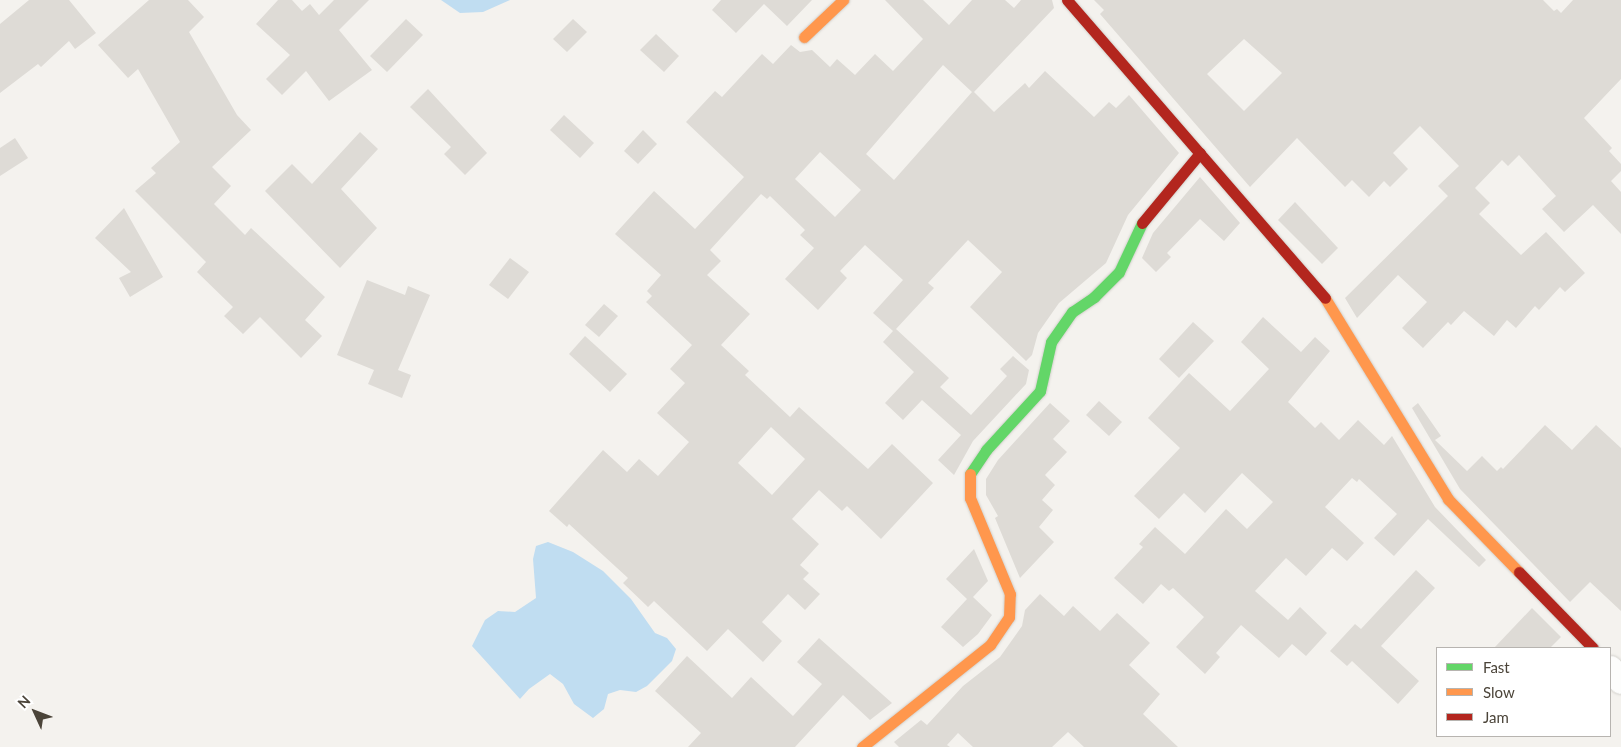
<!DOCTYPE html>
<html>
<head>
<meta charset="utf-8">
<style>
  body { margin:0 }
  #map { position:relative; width:1621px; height:747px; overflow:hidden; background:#f4f2ee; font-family:Lato,sans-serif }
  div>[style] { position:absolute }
  .water>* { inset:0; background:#c0ddf1 }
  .building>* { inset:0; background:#dedbd6 }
  .roads { filter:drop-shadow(0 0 1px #d2d0cb) drop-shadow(0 0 1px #d2d0cb) }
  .street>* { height:25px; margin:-12.5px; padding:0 12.5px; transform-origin:12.5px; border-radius:12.5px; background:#fdfdfc }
  .fast>* { height:11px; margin:-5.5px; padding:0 5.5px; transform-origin:5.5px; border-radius:5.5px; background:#63d668 }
  .slow>* { height:11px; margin:-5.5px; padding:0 5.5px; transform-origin:5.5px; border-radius:5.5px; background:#ff974d }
  .jam>* { height:11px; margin:-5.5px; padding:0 5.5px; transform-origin:5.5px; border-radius:5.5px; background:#b3261e }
  span { translate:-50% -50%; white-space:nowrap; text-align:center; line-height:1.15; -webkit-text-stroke:4px #fff; paint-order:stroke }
  .legend { position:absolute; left:1436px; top:647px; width:175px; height:90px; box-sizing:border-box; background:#fff; border:1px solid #b7b4b0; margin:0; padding:6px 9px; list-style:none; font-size:15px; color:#4b4439 }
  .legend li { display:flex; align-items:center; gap:10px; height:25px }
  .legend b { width:25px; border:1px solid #b7b4b0 }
  .north { position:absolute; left:10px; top:687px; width:50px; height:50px; -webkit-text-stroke:4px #fff; paint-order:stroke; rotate:313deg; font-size:14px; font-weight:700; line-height:20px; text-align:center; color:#4b4439 }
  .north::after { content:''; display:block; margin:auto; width:18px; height:22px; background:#4b4439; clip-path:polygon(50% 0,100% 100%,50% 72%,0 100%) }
</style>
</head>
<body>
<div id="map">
  <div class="water">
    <div style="clip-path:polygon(441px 0,510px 0,483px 12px,460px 13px)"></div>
    <div style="clip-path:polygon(548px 542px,573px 552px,603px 571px,631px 599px,655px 633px,667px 638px,676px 649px,672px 661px,647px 686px,636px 692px,620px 690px,608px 694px,604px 709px,593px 718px,574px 704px,563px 684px,550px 674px,529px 689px,520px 699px,472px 646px,485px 620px,498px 611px,515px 612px,536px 598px,533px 559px,536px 546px)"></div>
  </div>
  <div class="building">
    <div style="clip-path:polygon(29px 0,69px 0,96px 33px,75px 49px,69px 41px,41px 67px,38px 64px,0 93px,0 24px)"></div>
    <div style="clip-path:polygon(149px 0,188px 0,204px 17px,189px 32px,237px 115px,251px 130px,212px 167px,231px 186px,214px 204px,245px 235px,251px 228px,325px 297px,305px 320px,322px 336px,301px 358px,260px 317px,243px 334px,224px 316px,233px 307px,197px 272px,206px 262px,135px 191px,156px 173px,151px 168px,180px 142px,138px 69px,128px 78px,98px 45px)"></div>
    <div style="clip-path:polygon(278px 0,292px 0,302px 11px,310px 4px,319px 15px,334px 0,369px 0,339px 30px,372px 70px,329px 101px,306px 71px,282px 95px,266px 79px,290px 55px,256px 24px)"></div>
    <div style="clip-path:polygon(721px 0,812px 0,787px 26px,764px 4px,736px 33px,712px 10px)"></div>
    <div style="clip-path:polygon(evenodd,885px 0,923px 0,949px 25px,972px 0,1005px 0,1014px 8px,1021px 0,1052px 0,1054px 8px,974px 92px,994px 112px,1025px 83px,1029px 88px,1045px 71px,1094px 117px,1109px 102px,1116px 108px,1129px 95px,1179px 153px,1128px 215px,1106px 263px,1059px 303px,1038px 333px,1032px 355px,1026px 361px,970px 307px,1002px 272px,968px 240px,928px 283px,934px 288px,896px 329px,949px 378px,940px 387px,971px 415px,1007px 376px,1000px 369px,1013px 356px,1029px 370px,1026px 384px,973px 441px,954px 475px,938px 460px,961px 435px,922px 400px,903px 420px,885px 403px,914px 372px,883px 342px,893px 331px,873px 313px,903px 280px,865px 245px,840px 271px,847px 278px,818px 310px,785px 279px,814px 248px,800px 235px,805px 230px,770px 196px,767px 199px,761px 194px,710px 250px,721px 261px,707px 275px,750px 314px,721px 345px,749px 371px,745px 375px,790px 417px,799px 407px,868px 469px,892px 444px,933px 483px,881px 539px,847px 506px,842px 511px,819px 490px,792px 519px,819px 544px,800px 565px,809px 573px,803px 579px,820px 594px,805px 610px,788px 594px,762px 622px,782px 641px,763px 662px,728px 629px,707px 651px,654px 601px,648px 607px,623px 583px,628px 578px,569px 524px,567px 527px,549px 511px,603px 450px,627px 472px,639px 459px,658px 476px,689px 442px,657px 413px,685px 383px,670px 369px,692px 345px,646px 302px,652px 296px,647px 291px,661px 275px,615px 234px,654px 191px,695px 229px,744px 177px,686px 122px,715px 91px,722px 97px,762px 54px,773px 64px,791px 45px,800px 52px,812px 50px,830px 67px,837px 59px,855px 75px,875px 54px,893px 71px,923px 39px,885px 0,943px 65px,972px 92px,894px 180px,866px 154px,943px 65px,885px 0,820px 152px,861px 190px,835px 217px,795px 179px,820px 152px,885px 0,771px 427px,805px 459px,772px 495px,738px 463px,771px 427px)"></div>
    <div style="clip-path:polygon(evenodd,1094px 0,1543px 0,1554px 11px,1557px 9px,1561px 13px,1573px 0,1621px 0,1621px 79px,1584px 118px,1612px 148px,1609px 151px,1621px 164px,1621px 171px,1611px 181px,1621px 192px,1621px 234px,1593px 205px,1564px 232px,1542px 209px,1556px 196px,1519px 155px,1508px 166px,1502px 160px,1475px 188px,1490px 203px,1479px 214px,1521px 255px,1546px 232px,1585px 273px,1565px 292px,1560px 287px,1539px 310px,1535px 306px,1516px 328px,1507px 320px,1494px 336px,1464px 311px,1451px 325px,1448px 322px,1423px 348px,1402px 328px,1427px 302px,1398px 275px,1357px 318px,1345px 298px,1448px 196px,1438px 186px,1459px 166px,1420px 126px,1393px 153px,1408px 169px,1390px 187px,1384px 181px,1369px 197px,1352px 180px,1345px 187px,1297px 138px,1250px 187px,1100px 14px,1104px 10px,1094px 0,1244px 39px,1282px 73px,1244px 111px,1207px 74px,1244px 39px)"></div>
    <div style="clip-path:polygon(406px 19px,423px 35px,387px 72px,370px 56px)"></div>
    <div style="clip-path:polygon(573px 19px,587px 32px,567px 52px,553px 39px)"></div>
    <div style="clip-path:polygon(656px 34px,679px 56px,664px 72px,640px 50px)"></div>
    <div style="clip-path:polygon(428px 89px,487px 153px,465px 175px,444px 154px,451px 147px,410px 107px)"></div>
    <div style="clip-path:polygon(564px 115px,594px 143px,580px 158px,550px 130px)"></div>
    <div style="clip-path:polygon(643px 130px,657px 144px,638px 164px,624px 151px)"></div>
    <div style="clip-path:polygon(360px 132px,378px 149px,341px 189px,377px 228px,340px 268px,265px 191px,292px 164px,312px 184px)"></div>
    <div style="clip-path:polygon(15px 138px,28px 158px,0 176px,0 148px)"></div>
    <div style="clip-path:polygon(1200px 177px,1240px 223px,1224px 241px,1200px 219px,1167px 253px,1171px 257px,1156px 272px,1142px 258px,1153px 233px)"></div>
    <div style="clip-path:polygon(1295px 202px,1338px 248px,1322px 264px,1278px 220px)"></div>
    <div style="clip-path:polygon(124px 208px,163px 277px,130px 297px,119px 278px,131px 272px,95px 238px)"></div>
    <div style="clip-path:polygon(510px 258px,529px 272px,508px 299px,489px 285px)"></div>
    <div style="clip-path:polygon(367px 280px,405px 295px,408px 286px,430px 295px,398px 370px,411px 375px,402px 398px,368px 384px,374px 370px,337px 355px)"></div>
    <div style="clip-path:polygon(604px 304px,618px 316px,599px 337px,585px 325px)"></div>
    <div style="clip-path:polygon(1263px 317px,1301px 352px,1315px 337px,1330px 351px,1288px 402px,1315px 428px,1321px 422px,1339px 440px,1358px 420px,1384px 445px,1392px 436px,1435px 507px,1486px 560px,1479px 567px,1428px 519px,1394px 556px,1374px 538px,1397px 514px,1359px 479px,1357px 482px,1352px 478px,1325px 507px,1364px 543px,1347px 561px,1332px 548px,1306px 576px,1286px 558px,1255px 591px,1288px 620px,1300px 607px,1327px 633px,1306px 656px,1292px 644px,1279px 658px,1241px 625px,1216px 653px,1220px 657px,1205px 674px,1176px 647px,1204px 617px,1173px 588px,1169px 591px,1161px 584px,1143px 604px,1114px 578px,1143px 547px,1139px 544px,1155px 527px,1185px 554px,1226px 509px,1247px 529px,1273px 502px,1242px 473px,1205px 513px,1184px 493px,1159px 519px,1134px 496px,1180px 448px,1148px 418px,1189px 373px,1230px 411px,1269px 369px,1241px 342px)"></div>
    <div style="clip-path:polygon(1193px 322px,1214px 341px,1179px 378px,1159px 359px)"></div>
    <div style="clip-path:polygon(585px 336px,627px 374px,610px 392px,569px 354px)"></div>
    <div style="clip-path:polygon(1099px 401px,1122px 422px,1109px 436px,1086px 415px)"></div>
    <div style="clip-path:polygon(1050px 403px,1070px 421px,1053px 439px,1067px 452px,1045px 475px,1055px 485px,1042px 500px,1053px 510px,1039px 527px,1054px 542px,1020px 578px,995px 518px,998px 516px,986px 495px,986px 479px,998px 460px)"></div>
    <div style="clip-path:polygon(1418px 403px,1441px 436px,1435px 440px,1467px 471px,1482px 456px,1497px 471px,1501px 467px,1503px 469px,1545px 425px,1572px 450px,1596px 425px,1621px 448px,1621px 611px,1590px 582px,1570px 602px,1460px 489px,1412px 408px)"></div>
    <div style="clip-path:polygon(974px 549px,988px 581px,973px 597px,992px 615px,978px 634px,963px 647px,941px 627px,967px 599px,946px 579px)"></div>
    <div style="clip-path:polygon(1416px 570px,1435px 588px,1381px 646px,1419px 681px,1398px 704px,1352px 661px,1347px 666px,1330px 651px,1355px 624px,1361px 629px)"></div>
    <div style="clip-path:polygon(1040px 594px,1064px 616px,1073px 606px,1100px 631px,1117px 613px,1150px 643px,1129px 665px,1160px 694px,1143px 714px,1178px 747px,1084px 747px,1068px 732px,1052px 747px,973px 747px,958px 733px,947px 745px,950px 747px,899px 747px,894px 742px,921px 720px,927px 725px,963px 686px,1000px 657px,1022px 626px,1025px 610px)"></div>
    <div style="clip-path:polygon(1532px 608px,1561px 637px,1550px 648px,1494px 648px)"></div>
    <div style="clip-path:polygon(819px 638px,892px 703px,870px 720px,843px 695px,795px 747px,688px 747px,701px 733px,655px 691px,687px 656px,732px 698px,751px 677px,793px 716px,822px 684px,797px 662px)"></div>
  </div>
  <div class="roads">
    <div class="street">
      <div style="left:1610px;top:668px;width:17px;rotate:50deg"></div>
    </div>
    <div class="fast">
      <div style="left:970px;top:474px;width:29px;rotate:-56deg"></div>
      <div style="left:986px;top:450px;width:80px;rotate:-47.5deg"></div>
      <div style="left:1040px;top:391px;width:50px;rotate:-77.3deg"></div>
      <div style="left:1051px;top:342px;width:37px;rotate:-55deg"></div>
      <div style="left:1072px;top:312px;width:27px;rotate:-34deg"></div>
      <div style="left:1094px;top:297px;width:35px;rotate:-45deg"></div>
      <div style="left:1119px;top:272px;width:54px;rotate:-64.9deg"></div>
    </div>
    <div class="slow">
      <div style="left:804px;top:37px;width:54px;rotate:-43.5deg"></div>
      <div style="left:1325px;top:298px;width:236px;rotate:58.5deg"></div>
      <div style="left:1448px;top:499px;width:102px;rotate:45.8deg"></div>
      <div style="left:862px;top:747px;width:164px;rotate:-38.6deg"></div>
      <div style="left:990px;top:645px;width:34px;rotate:-56deg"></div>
      <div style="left:1009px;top:617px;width:23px;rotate:-88deg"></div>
      <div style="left:1010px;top:594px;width:104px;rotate:-112.6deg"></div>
      <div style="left:970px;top:498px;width:24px;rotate:-90deg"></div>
    </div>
    <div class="jam">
      <div style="left:1067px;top:0;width:394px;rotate:49.1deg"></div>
      <div style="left:1142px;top:223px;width:91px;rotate:-50.4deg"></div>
      <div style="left:1519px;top:572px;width:106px;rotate:45.8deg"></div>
    </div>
  </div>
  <ul class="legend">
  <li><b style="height:6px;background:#63d668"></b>Fast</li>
  <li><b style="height:6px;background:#ff974d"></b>Slow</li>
  <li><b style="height:6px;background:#b3261e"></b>Jam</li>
  </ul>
  <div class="north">N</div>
</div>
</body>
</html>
